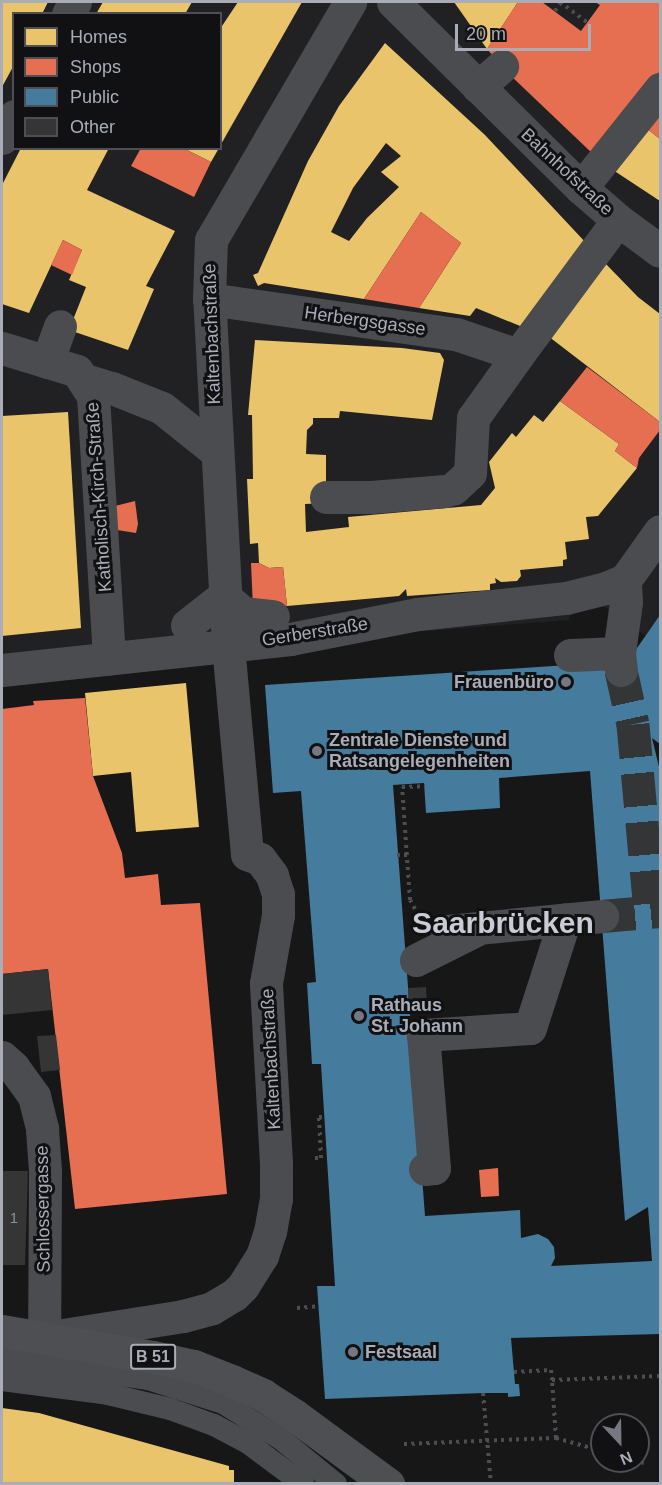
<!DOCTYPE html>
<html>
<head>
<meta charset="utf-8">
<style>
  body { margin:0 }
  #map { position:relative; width:662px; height:1485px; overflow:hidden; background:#171717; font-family:Helvetica,sans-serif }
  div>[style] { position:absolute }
  .built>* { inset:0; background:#212123 }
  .homes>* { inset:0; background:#e9c46a }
  .shops>* { inset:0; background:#e76f51 }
  .public>* { inset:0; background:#457b9d }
  .building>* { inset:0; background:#353536 }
  .pedestrian-tunnel>* { height:33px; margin-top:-16.5px; transform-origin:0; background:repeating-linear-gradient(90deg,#343537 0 33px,transparent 0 49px) }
  .path>* { height:4px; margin-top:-2px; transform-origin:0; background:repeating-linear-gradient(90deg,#4d4e52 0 3px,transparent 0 7.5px) }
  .service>* { height:22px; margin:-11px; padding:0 11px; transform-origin:11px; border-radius:11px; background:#4b4c50 }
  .pedestrian>* { height:33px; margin:-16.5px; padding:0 16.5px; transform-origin:16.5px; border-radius:16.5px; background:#4b4c50 }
  .minor>* { height:33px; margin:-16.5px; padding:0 16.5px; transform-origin:16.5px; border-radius:16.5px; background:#4b4c50 }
  .primary>* { height:33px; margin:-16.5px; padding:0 16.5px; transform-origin:16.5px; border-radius:16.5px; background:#4d4f52 }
  .dots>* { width:16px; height:16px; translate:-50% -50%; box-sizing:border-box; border:3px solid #111113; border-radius:50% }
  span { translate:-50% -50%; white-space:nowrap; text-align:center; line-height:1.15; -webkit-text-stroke:6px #111113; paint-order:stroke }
  .number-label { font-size:15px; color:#8b8f98 }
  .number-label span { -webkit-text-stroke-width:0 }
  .shield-label span { padding:2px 4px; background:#111113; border:2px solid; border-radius:4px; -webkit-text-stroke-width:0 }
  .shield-label { font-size:16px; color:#a8adb8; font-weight:700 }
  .street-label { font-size:18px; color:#a8adb8 }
  .poi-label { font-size:18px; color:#a8adb8; font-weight:700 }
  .right { translate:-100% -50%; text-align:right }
  .left { translate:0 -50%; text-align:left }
  .town-label { font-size:30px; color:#c9ccd4; font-weight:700 }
  .frame { position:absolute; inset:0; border:3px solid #a8adb8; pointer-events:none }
  .legend { position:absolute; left:12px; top:12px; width:210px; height:138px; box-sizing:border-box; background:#111113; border:2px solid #4d4f55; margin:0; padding:8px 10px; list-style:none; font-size:18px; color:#a8adb8 }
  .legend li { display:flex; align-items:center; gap:12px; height:30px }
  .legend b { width:30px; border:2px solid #4d4f55 }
  .north { position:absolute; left:590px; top:1413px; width:60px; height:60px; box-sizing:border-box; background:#111113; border:2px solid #4d4f55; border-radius:50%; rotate:158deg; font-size:16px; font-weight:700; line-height:24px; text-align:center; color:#a8adb8 }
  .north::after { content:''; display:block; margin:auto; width:21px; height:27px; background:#757880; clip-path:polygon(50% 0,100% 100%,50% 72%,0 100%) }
  .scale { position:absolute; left:455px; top:24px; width:136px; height:27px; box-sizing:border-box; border:3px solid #a8adb8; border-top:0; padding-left:8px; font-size:18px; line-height:21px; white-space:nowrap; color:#a8adb8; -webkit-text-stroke:4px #111113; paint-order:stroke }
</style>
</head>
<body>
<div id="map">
  <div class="built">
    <div style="clip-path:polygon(evenodd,2px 2px,660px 2px,660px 646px,572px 584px,569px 620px,415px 632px,2px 685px,2px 2px,14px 14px,220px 14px,220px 148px,14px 148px,14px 14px)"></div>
  </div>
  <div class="homes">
    <div style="clip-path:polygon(2px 2px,48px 2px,42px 14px,14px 14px,14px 65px,2px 87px)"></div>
    <div style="clip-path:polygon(103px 2px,192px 2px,185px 14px,96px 14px)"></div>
    <div style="clip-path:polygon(238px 2px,302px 2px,220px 146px,220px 29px)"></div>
    <div style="clip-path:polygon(454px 2px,518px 2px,487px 49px)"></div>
    <div style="clip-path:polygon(evenodd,385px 43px,485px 135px,587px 244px,525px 328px,476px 308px,470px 316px,419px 308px,461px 243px,421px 212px,364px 299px,264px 283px,258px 286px,253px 275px,258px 273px,308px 161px,339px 106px,385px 43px,386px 143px,401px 156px,381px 172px,399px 187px,367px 218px,349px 241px,331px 232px,353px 188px,386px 143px)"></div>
    <div style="clip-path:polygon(645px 127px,660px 139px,660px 201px,616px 172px,615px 167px)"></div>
    <div style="clip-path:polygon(21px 148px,109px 148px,87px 190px,175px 231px,146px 286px,154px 289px,128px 350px,69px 330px,86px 287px,69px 280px,82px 250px,63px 240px,29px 313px,2px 304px,2px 185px)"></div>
    <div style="clip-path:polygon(183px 148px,219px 148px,211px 162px)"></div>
    <div style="clip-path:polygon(604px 262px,638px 297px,660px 314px,660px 422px,548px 336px)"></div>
    <div style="clip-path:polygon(255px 340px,402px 348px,440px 353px,444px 360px,432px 420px,340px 411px,339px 418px,313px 418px,313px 424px,307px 430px,306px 454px,326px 455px,326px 503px,305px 504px,306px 532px,349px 527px,348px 517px,481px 505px,495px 488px,489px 462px,512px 433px,516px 437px,534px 415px,543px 422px,560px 401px,619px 444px,615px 451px,637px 468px,598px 516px,586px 517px,589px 539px,565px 542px,567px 559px,563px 560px,563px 566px,520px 570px,521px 576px,517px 581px,501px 582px,495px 578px,496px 583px,490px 584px,490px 590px,407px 596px,406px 589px,399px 596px,287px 606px,283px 567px,269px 568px,259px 563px,258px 543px,250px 544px,247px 479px,253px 479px,252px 415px,248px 415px)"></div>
    <div style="clip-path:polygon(68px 412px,81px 628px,2px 636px,2px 416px)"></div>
    <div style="clip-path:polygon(186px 683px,199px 827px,136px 832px,131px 772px,93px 776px,85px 693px)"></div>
    <div style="clip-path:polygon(2px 1408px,39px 1413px,229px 1466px,229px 1470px,234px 1470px,234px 1484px,2px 1484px)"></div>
  </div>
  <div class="shops">
    <div style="clip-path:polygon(518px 2px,542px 2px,581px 31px,600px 5px,595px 2px,660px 2px,660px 71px,594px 155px,509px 74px,487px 49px)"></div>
    <div style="clip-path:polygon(660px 108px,660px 139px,645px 127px)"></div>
    <div style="clip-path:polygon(141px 148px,183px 148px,211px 162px,194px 197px,131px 166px)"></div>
    <div style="clip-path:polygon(421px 212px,461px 243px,419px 308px,364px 299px)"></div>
    <div style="clip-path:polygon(63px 240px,82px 250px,72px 275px,51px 265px)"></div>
    <div style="clip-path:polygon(587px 367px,660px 422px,660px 430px,639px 458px,637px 468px,615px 451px,619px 444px,560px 401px)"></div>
    <div style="clip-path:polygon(135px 501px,138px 524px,136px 533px,117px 530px,115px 506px)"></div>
    <div style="clip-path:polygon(251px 563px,259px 563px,269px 568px,283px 567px,287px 606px,253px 608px)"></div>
    <div style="clip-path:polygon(85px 698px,93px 776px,122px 853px,125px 878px,158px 874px,161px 905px,200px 903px,227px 1194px,75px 1209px,48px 969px,2px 974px,2px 709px,34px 705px,33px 701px)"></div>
    <div style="clip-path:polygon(498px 1168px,499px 1196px,481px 1197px,479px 1170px)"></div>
  </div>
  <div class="public">
    <div style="clip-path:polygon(evenodd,660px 615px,660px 744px,652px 738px,660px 771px,660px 1334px,511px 1338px,515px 1384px,519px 1384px,520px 1396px,508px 1397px,508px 1393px,483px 1393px,325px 1399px,317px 1286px,335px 1286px,321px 1064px,312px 1064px,307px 983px,316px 982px,301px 791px,273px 793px,265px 685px,628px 661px,660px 615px,590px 771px,625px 1221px,648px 1207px,652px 1261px,551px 1266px,555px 1258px,554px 1247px,548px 1239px,538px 1234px,521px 1238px,520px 1210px,425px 1216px,393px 785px,424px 783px,426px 813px,500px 808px,499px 778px,590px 771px)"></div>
  </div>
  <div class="building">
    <div style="clip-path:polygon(48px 969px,52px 1010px,2px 1015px,2px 974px)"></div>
    <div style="clip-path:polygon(426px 987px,427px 1006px,409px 1007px,408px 988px)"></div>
    <div style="clip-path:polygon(56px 1035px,60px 1070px,41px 1072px,37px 1036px)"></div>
    <div style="clip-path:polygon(2px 1171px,28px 1171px,25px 1265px,2px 1265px)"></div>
  </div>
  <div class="pedestrian-tunnel">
    <div style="left:621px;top:670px;width:55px;rotate:77.5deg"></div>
    <div style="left:633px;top:724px;width:189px;rotate:84.8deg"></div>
    <div style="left:602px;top:916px;width:58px;rotate:-4.9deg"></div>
  </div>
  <div class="path">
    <div style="left:560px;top:2px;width:34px;rotate:37deg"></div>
    <div style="left:555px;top:11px;width:11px;rotate:-56deg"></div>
    <div style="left:397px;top:855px;width:10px"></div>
    <div style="left:415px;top:909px;width:10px;rotate:-119deg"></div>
    <div style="left:410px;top:900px;width:113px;rotate:-94deg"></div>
    <div style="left:402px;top:787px;width:23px;rotate:-2deg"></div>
    <div style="left:315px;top:1158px;width:6px"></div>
    <div style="left:321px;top:1158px;width:41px;rotate:-92.8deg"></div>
    <div style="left:319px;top:1117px;width:6px"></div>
    <div style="left:297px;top:1308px;width:21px;rotate:-5deg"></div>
    <div style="left:514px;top:1372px;width:37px;rotate:-3deg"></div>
    <div style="left:551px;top:1370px;width:10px;rotate:84deg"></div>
    <div style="left:483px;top:1393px;width:91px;rotate:85deg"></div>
    <div style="left:556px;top:1438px;width:48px;rotate:15.8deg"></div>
    <div style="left:404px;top:1444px;width:152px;rotate:-2.3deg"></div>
    <div style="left:556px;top:1438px;width:58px;rotate:-93.9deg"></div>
    <div style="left:552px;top:1380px;width:108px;rotate:-2.1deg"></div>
    <div style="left:635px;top:1461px;width:9px;rotate:13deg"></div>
  </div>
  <div class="service">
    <div style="left:2px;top:1358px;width:148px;rotate:8.2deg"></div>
    <div style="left:148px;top:1379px;width:79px;rotate:17.7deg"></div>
    <div style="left:223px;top:1403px;width:68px;rotate:31.8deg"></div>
    <div style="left:281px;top:1439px;width:71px;rotate:39.3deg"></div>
    <div style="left:2px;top:1380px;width:107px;rotate:7.5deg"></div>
    <div style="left:108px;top:1394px;width:64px;rotate:13.6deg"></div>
    <div style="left:170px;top:1409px;width:47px;rotate:20deg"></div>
    <div style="left:214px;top:1425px;width:38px;rotate:28deg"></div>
    <div style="left:248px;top:1443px;width:69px;rotate:36.7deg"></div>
  </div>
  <div class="pedestrian">
    <div style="left:393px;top:2px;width:264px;rotate:44.7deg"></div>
    <div style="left:581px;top:188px;width:49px;rotate:40.9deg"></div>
    <div style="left:618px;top:220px;width:52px;rotate:36.4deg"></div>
    <div style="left:68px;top:14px;width:14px;rotate:-60deg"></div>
    <div style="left:478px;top:87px;width:32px;rotate:-41deg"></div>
    <div style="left:2px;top:138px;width:25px;rotate:-61deg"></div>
    <div style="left:581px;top:188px;width:127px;rotate:-51.4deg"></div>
    <div style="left:209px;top:299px;width:249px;rotate:8.1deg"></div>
    <div style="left:456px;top:334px;width:65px;rotate:18.7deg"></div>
    <div style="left:518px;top:355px;width:77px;rotate:125.5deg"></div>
    <div style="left:473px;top:418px;width:55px;rotate:93.1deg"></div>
    <div style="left:470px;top:473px;width:23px;rotate:137deg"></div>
    <div style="left:2px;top:348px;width:78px;rotate:17deg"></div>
    <div style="left:77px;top:371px;width:30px;rotate:57deg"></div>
    <div style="left:93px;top:396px;width:263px;rotate:86.5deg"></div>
    <div style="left:518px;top:355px;width:168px;rotate:-53.5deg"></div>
    <div style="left:47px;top:362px;width:38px;rotate:-70deg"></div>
    <div style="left:85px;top:380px;width:28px;rotate:17deg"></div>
    <div style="left:112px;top:388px;width:54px;rotate:21.8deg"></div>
    <div style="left:162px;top:408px;width:70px;rotate:38.7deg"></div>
    <div style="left:326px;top:497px;width:45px"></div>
    <div style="left:371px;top:497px;width:74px;rotate:-4.6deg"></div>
    <div style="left:566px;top:598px;width:41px;rotate:-14deg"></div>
    <div style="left:606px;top:588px;width:21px;rotate:-23deg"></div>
    <div style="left:625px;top:580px;width:60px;rotate:-54.5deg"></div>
    <div style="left:187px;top:625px;width:47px;rotate:-38.1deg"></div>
    <div style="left:224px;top:596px;width:25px;rotate:42deg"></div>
    <div style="left:243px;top:613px;width:30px;rotate:6deg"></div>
    <div style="left:228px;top:645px;width:347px;rotate:-93.1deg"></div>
    <div style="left:209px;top:299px;width:59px;rotate:-88.1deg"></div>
    <div style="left:211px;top:240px;width:276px;rotate:-59.7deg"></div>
    <div style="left:570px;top:655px;width:49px;rotate:-2.3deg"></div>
    <div style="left:621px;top:670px;width:17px;rotate:-97deg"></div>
    <div style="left:619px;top:653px;width:51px;rotate:-82.2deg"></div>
    <div style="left:626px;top:602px;width:22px;rotate:-93deg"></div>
    <div style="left:447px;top:931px;width:156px;rotate:-5.5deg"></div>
    <div style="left:416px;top:960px;width:67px;rotate:-26.6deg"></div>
    <div style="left:425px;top:1169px;width:9px;rotate:-6deg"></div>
    <div style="left:434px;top:1168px;width:133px;rotate:-94.7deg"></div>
    <div style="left:423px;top:1035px;width:107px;rotate:-3.7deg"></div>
    <div style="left:530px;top:1028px;width:114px;rotate:-72.2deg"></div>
  </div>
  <div class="minor">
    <div style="left:2px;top:670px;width:290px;rotate:-6.1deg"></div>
    <div style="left:290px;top:639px;width:130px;rotate:-11.1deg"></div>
    <div style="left:418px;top:614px;width:149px;rotate:-6.2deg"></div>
    <div style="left:2px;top:1057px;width:15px;rotate:42deg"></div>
    <div style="left:13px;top:1067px;width:36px;rotate:54deg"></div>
    <div style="left:34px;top:1096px;width:34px;rotate:76deg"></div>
    <div style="left:42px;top:1129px;width:42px;rotate:85.9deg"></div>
    <div style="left:45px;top:1171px;width:167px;rotate:90.3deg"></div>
    <div style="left:44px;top:1338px;width:141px;rotate:-9deg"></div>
    <div style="left:183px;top:1316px;width:30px;rotate:-15deg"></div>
    <div style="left:212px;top:1308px;width:26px;rotate:-31deg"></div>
    <div style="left:234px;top:1295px;width:13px;rotate:-45deg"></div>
    <div style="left:243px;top:1286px;width:36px;rotate:-58deg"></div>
    <div style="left:262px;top:1256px;width:25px;rotate:-72deg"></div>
    <div style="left:270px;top:1232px;width:34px;rotate:-80deg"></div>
    <div style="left:276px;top:1199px;width:36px;rotate:-90deg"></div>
    <div style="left:276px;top:1163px;width:180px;rotate:-93.2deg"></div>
    <div style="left:266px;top:983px;width:69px;rotate:-80deg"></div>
    <div style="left:278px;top:915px;width:21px;rotate:-90deg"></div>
    <div style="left:278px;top:894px;width:20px;rotate:-108deg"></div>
    <div style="left:272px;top:875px;width:20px;rotate:-127deg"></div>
    <div style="left:260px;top:859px;width:14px;rotate:-159deg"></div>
    <div style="left:247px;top:854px;width:210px;rotate:-95.2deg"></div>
  </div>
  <div class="primary">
    <div style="left:2px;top:1331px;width:153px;rotate:9.8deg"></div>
    <div style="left:153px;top:1357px;width:42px;rotate:12.4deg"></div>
    <div style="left:194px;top:1366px;width:41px;rotate:21.5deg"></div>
    <div style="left:232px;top:1381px;width:34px;rotate:24deg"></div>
    <div style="left:263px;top:1395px;width:37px;rotate:33deg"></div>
    <div style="left:294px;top:1415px;width:117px;rotate:36.3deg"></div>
  </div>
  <div class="dots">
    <div style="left:566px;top:682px;background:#757880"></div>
    <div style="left:317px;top:751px;background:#757880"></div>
    <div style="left:359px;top:1016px;background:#757880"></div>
    <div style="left:353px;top:1352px;background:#757880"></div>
  </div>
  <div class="number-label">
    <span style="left:14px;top:1218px">1</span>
  </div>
  <div class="shield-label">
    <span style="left:153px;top:1357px">B 51</span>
  </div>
  <div class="street-label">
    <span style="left:567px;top:172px;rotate:43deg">Bahnhofstraße</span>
    <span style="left:365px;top:321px;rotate:8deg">Herbergsgasse</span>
    <span style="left:212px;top:334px;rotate:-92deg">Kaltenbachstraße</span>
    <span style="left:99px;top:497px;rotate:-94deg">Katholisch-Kirch-Straße</span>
    <span style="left:315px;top:632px;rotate:-9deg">Gerberstraße</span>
    <span style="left:271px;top:1059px;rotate:-93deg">Kaltenbachstraße</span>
    <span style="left:43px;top:1209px;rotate:-91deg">Schlossergasse</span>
  </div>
  <div class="poi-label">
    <span class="right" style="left:554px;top:682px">Frauenbüro</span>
    <span class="left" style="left:329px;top:751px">Zentrale Dienste und<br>Ratsangelegenheiten</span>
    <span class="left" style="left:371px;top:1016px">Rathaus<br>St. Johann</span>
    <span class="left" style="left:365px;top:1352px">Festsaal</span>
  </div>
  <div class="town-label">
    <span style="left:503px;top:923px">Saarbrücken</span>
  </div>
  <div class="frame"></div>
  <ul class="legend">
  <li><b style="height:16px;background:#e9c46a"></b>Homes</li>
  <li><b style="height:16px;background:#e76f51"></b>Shops</li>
  <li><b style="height:16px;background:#457b9d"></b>Public</li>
  <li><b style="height:16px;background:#353536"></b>Other</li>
  </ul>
  <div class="north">N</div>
  <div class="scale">20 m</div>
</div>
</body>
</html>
